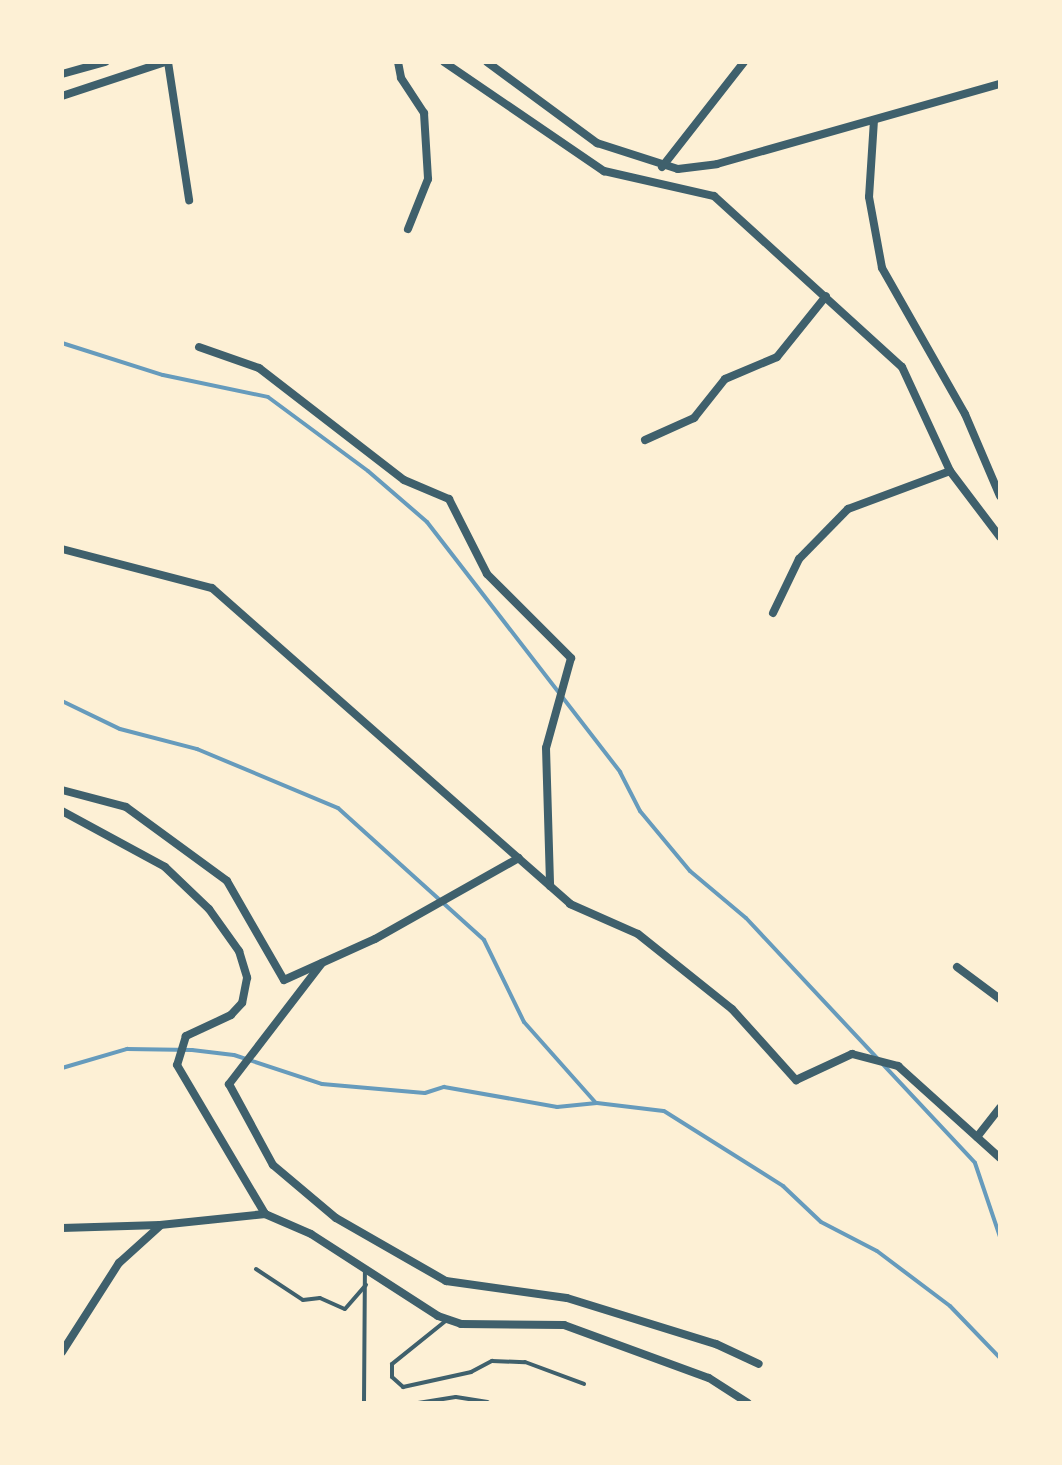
<!DOCTYPE html>
<html>
<head>
<meta charset="utf-8">
<style>
  body { margin:0 }
  #map { position:relative; width:1062px; height:1465px; overflow:hidden; background:#fdf0d5; font-family:Arial,sans-serif }
  div>[style] { position:absolute }
  .stream>* { height:4px; margin:-2px; padding:0 2px; transform-origin:2px; border-radius:2px; background:#669bbc }
  .service>* { height:4px; margin:-2px; padding:0 2px; transform-origin:2px; border-radius:2px; background:#3f606c }
  .minor>* { height:8px; margin:-4px; padding:0 4px; transform-origin:4px; border-radius:4px; background:#3f606c }
  span { translate:-50% -50%; white-space:nowrap; text-align:center; line-height:1.15; -webkit-text-stroke:7px #fdf0d5; paint-order:stroke }
  .frame { position:absolute; inset:0; border:64px solid #fdf0d5; pointer-events:none }
</style>
</head>
<body>
<div id="map">
  <div class="stream">
    <div style="left:62px;top:343px;width:106px;rotate:17.6deg"></div>
    <div style="left:163px;top:375px;width:107px;rotate:11.8deg"></div>
    <div style="left:268px;top:397px;width:124px;rotate:36.5deg"></div>
    <div style="left:368px;top:471px;width:78px;rotate:40.8deg"></div>
    <div style="left:427px;top:522px;width:316px;rotate:52.3deg"></div>
    <div style="left:620px;top:772px;width:44px;rotate:62.9deg"></div>
    <div style="left:640px;top:811px;width:78px;rotate:50.2deg"></div>
    <div style="left:690px;top:871px;width:73px;rotate:40deg"></div>
    <div style="left:746px;top:918px;width:335px;rotate:46.9deg"></div>
    <div style="left:975px;top:1163px;width:78px;rotate:71.3deg"></div>
    <div style="left:62px;top:701px;width:64px;rotate:25.8deg"></div>
    <div style="left:120px;top:729px;width:80px;rotate:14.6deg"></div>
    <div style="left:197px;top:749px;width:153px;rotate:22.7deg"></div>
    <div style="left:338px;top:808px;width:197px;rotate:42.1deg"></div>
    <div style="left:484px;top:940px;width:91px;rotate:64deg"></div>
    <div style="left:524px;top:1022px;width:108px;rotate:48.4deg"></div>
    <div style="left:62px;top:1068px;width:68px;rotate:-16.3deg"></div>
    <div style="left:127px;top:1049px;width:65px;rotate:0.9deg"></div>
    <div style="left:192px;top:1050px;width:42px;rotate:6.8deg"></div>
    <div style="left:234px;top:1055px;width:93px;rotate:18.2deg"></div>
    <div style="left:322px;top:1084px;width:103px;rotate:5deg"></div>
    <div style="left:425px;top:1093px;width:20px;rotate:-18deg"></div>
    <div style="left:444px;top:1087px;width:115px;rotate:10deg"></div>
    <div style="left:557px;top:1107px;width:40px;rotate:-5.7deg"></div>
    <div style="left:597px;top:1103px;width:67px;rotate:6.8deg"></div>
    <div style="left:664px;top:1111px;width:141px;rotate:32.2deg"></div>
    <div style="left:783px;top:1186px;width:52px;rotate:43.5deg"></div>
    <div style="left:821px;top:1222px;width:63px;rotate:27.4deg"></div>
    <div style="left:877px;top:1251px;width:91px;rotate:37deg"></div>
    <div style="left:950px;top:1306px;width:72px;rotate:46.1deg"></div>
  </div>
  <div class="service">
    <div style="left:256px;top:1269px;width:56px;rotate:33.4deg"></div>
    <div style="left:303px;top:1300px;width:17px;rotate:-7deg"></div>
    <div style="left:320px;top:1298px;width:27px;rotate:24deg"></div>
    <div style="left:345px;top:1309px;width:32px;rotate:-49deg"></div>
    <div style="left:448px;top:1319px;width:72px;rotate:141.2deg"></div>
    <div style="left:392px;top:1364px;width:13px;rotate:90deg"></div>
    <div style="left:392px;top:1377px;width:15px;rotate:42deg"></div>
    <div style="left:403px;top:1387px;width:70px;rotate:-12.4deg"></div>
    <div style="left:471px;top:1372px;width:24px;rotate:-28deg"></div>
    <div style="left:492px;top:1361px;width:33px;rotate:2deg"></div>
    <div style="left:525px;top:1362px;width:63px;rotate:20.4deg"></div>
    <div style="left:364px;top:1403px;width:133px;rotate:-89.6deg"></div>
    <div style="left:418px;top:1403px;width:38px;rotate:-9deg"></div>
    <div style="left:456px;top:1397px;width:32px;rotate:9deg"></div>
  </div>
  <div class="minor">
    <div style="left:168px;top:62px;width:140px;rotate:81.3deg"></div>
    <div style="left:398px;top:62px;width:16px;rotate:79deg"></div>
    <div style="left:401px;top:78px;width:42px;rotate:56.7deg"></div>
    <div style="left:424px;top:113px;width:66px;rotate:86.5deg"></div>
    <div style="left:428px;top:179px;width:54px;rotate:111.8deg"></div>
    <div style="left:444px;top:62px;width:194px;rotate:34.3deg"></div>
    <div style="left:604px;top:171px;width:113px;rotate:12.8deg"></div>
    <div style="left:714px;top:196px;width:254px;rotate:42.3deg"></div>
    <div style="left:902px;top:367px;width:115px;rotate:65.2deg"></div>
    <div style="left:950px;top:471px;width:83px;rotate:52.9deg"></div>
    <div style="left:487px;top:62px;width:137px;rotate:36.4deg"></div>
    <div style="left:597px;top:143px;width:85px;rotate:17.8deg"></div>
    <div style="left:678px;top:169px;width:39px;rotate:-7deg"></div>
    <div style="left:717px;top:164px;width:294px;rotate:-15.8deg"></div>
    <div style="left:62px;top:74px;width:45px;rotate:-15.6deg"></div>
    <div style="left:62px;top:96px;width:108px;rotate:-18.3deg"></div>
    <div style="left:874px;top:120px;width:77px;rotate:93.7deg"></div>
    <div style="left:869px;top:197px;width:72px;rotate:79.6deg"></div>
    <div style="left:882px;top:268px;width:168px;rotate:60.4deg"></div>
    <div style="left:965px;top:414px;width:89px;rotate:66.9deg"></div>
    <div style="left:662px;top:167px;width:133px;rotate:-52deg"></div>
    <div style="left:199px;top:347px;width:64px;rotate:19.3deg"></div>
    <div style="left:259px;top:368px;width:183px;rotate:37.7deg"></div>
    <div style="left:404px;top:480px;width:49px;rotate:22.9deg"></div>
    <div style="left:449px;top:499px;width:84px;rotate:63.1deg"></div>
    <div style="left:487px;top:574px;width:119px;rotate:45deg"></div>
    <div style="left:571px;top:658px;width:93px;rotate:105.5deg"></div>
    <div style="left:546px;top:748px;width:138px;rotate:88.3deg"></div>
    <div style="left:645px;top:440px;width:54px;rotate:-24.2deg"></div>
    <div style="left:694px;top:418px;width:50px;rotate:-51.5deg"></div>
    <div style="left:725px;top:379px;width:56px;rotate:-22.9deg"></div>
    <div style="left:777px;top:357px;width:78px;rotate:-51.2deg"></div>
    <div style="left:62px;top:549px;width:155px;rotate:14.6deg"></div>
    <div style="left:212px;top:588px;width:478px;rotate:41.4deg"></div>
    <div style="left:570px;top:904px;width:74px;rotate:23.8deg"></div>
    <div style="left:638px;top:934px;width:120px;rotate:38.6deg"></div>
    <div style="left:732px;top:1009px;width:96px;rotate:48deg"></div>
    <div style="left:796px;top:1080px;width:62px;rotate:-24.9deg"></div>
    <div style="left:852px;top:1054px;width:48px;rotate:14.6deg"></div>
    <div style="left:898px;top:1066px;width:137px;rotate:42deg"></div>
    <div style="left:773px;top:613px;width:60px;rotate:-64.3deg"></div>
    <div style="left:799px;top:559px;width:70px;rotate:-45.6deg"></div>
    <div style="left:848px;top:509px;width:109px;rotate:-20.4deg"></div>
    <div style="left:62px;top:790px;width:66px;rotate:14.9deg"></div>
    <div style="left:126px;top:807px;width:125px;rotate:36.2deg"></div>
    <div style="left:227px;top:881px;width:114px;rotate:60.1deg"></div>
    <div style="left:284px;top:980px;width:100px;rotate:-24.3deg"></div>
    <div style="left:375px;top:939px;width:165px;rotate:-29.4deg"></div>
    <div style="left:62px;top:811px;width:117px;rotate:28.5deg"></div>
    <div style="left:165px;top:867px;width:61px;rotate:43.7deg"></div>
    <div style="left:209px;top:909px;width:52px;rotate:54.5deg"></div>
    <div style="left:239px;top:951px;width:28px;rotate:73deg"></div>
    <div style="left:247px;top:978px;width:25px;rotate:101deg"></div>
    <div style="left:242px;top:1003px;width:16px;rotate:133deg"></div>
    <div style="left:231px;top:1015px;width:50px;rotate:155deg"></div>
    <div style="left:186px;top:1036px;width:30px;rotate:107deg"></div>
    <div style="left:177px;top:1065px;width:173px;rotate:59.4deg"></div>
    <div style="left:322px;top:963px;width:153px;rotate:127.5deg"></div>
    <div style="left:229px;top:1084px;width:92px;rotate:61.5deg"></div>
    <div style="left:273px;top:1165px;width:82px;rotate:40.1deg"></div>
    <div style="left:336px;top:1218px;width:127px;rotate:29.8deg"></div>
    <div style="left:446px;top:1281px;width:122px;rotate:8deg"></div>
    <div style="left:567px;top:1298px;width:156px;rotate:17.2deg"></div>
    <div style="left:716px;top:1344px;width:47px;rotate:24.9deg"></div>
    <div style="left:957px;top:967px;width:54px;rotate:36.7deg"></div>
    <div style="left:977px;top:1137px;width:37px;rotate:-52deg"></div>
    <div style="left:62px;top:1228px;width:98px;rotate:-1.8deg"></div>
    <div style="left:160px;top:1225px;width:106px;rotate:-6deg"></div>
    <div style="left:265px;top:1214px;width:50px;rotate:23.5deg"></div>
    <div style="left:311px;top:1234px;width:151px;rotate:32.8deg"></div>
    <div style="left:438px;top:1316px;width:24px;rotate:19deg"></div>
    <div style="left:461px;top:1324px;width:103px;rotate:0.6deg"></div>
    <div style="left:564px;top:1325px;width:154px;rotate:20.1deg"></div>
    <div style="left:709px;top:1378px;width:46px;rotate:32.7deg"></div>
    <div style="left:62px;top:1352px;width:106px;rotate:-57.4deg"></div>
    <div style="left:119px;top:1263px;width:55px;rotate:-42.1deg"></div>
  </div>
  <div class="frame"></div>
</div>
</body>
</html>
